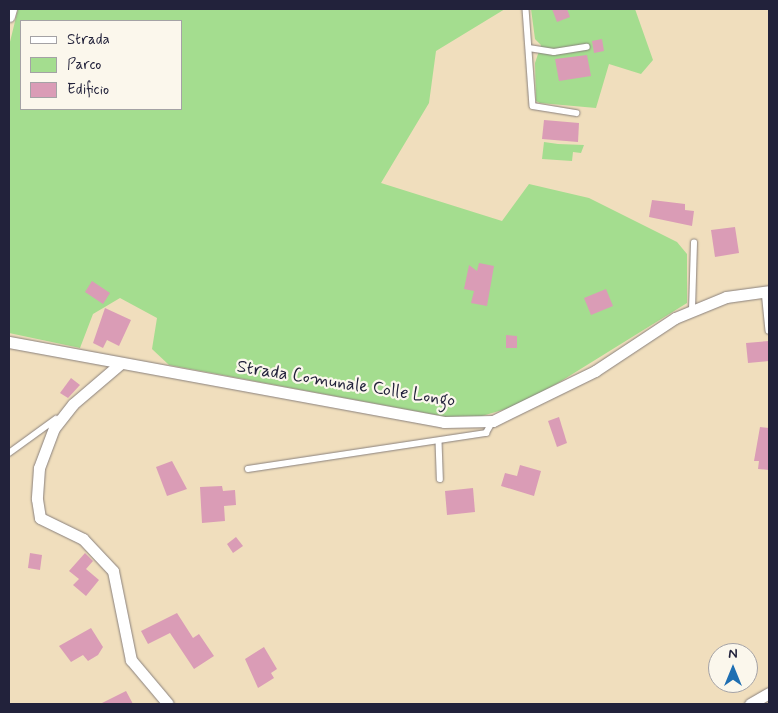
<!DOCTYPE html>
<html>
<head>
<meta charset="utf-8">
<style>
  body { margin:0 }
  #map { position:relative; width:778px; height:713px; overflow:hidden; background:#f0debd; font-family:Mynerve,sans-serif }
  div>[style] { position:absolute }
  .green>* { inset:0; background:#a4dd8f }
  .building>* { inset:0; background:#da9cb6 }
  .roads { filter:drop-shadow(0 0 1px #89807c) drop-shadow(0 0 1px #89807c) }
  .lane>* { height:5.5px; margin:-2.75px; padding:0 2.75px; transform-origin:2.75px; border-radius:2.75px; background:#fff }
  .street>* { height:11px; margin:-5.5px; padding:0 5.5px; transform-origin:5.5px; border-radius:5.5px; background:#fff }
  span { translate:-50% -50%; white-space:nowrap; text-align:center; line-height:1.15; -webkit-text-stroke:4.5px #fbf7ec; paint-order:stroke }
  .street-label { font-size:18px; color:#22223b }
  .frame { position:absolute; inset:0; border:10px solid #22223b; pointer-events:none }
  .legend { position:absolute; left:20px; top:20px; width:162px; height:90px; box-sizing:border-box; background:#fbf7ec; border:1px solid #a4a2a5; margin:0; padding:6px 9px; list-style:none; font-size:15px; color:#22223b }
  .legend li { display:flex; align-items:center; gap:10px; height:25px }
  .legend b { width:25px; border:1px solid #a4a2a5 }
  .north { position:absolute; left:708px; top:643px; width:50px; height:50px; box-sizing:border-box; background:#fbf7ec; border:1px solid #a4a2a5; border-radius:50%; rotate:0deg; font-size:14px; font-weight:700; line-height:20px; text-align:center; color:#22223b }
  .north::after { content:''; display:block; margin:auto; width:18px; height:22px; background:#1f6fb2; clip-path:polygon(50% 0,100% 100%,50% 72%,0 100%) }
</style>
</head>
<body>
<div id="map">
  <div class="green">
    <div style="clip-path:polygon(evenodd,18px 9px,505px 9px,436px 51px,429px 103px,381px 183px,502px 221px,529px 184px,589px 198px,677px 242px,687px 254px,687px 303px,558px 383px,516px 406px,482px 416px,447px 417px,169px 365px,152px 349px,157px 318px,120px 298px,93px 314px,80px 348px,9px 333px,9px 46px,18px 9px,21px 21px,181px 21px,181px 109px,21px 109px,21px 21px)"></div>
    <div style="clip-path:polygon(531px 9px,635px 9px,653px 60px,641px 74px,609px 64px,596px 108px,540px 103px,536px 101px,535px 63px,541px 45px,535px 39px)"></div>
    <div style="clip-path:polygon(544px 142px,558px 144px,584px 145px,581px 153px,573px 152px,572px 161px,542px 159px)"></div>
  </div>
  <div class="building">
    <div style="clip-path:polygon(552px 9px,567px 9px,570px 17px,557px 22px)"></div>
    <div style="clip-path:polygon(602px 39px,604px 51px,594px 53px,592px 41px)"></div>
    <div style="clip-path:polygon(587px 55px,591px 76px,559px 81px,555px 59px)"></div>
    <div style="clip-path:polygon(544px 120px,579px 123px,578px 142px,542px 139px)"></div>
    <div style="clip-path:polygon(652px 200px,685px 204px,685px 210px,694px 211px,692px 226px,649px 217px)"></div>
    <div style="clip-path:polygon(735px 227px,739px 253px,715px 257px,711px 230px)"></div>
    <div style="clip-path:polygon(479px 263px,494px 266px,487px 306px,471px 303px,474px 291px,464px 289px,469px 265px,477px 271px)"></div>
    <div style="clip-path:polygon(92px 281px,110px 293px,103px 304px,85px 292px)"></div>
    <div style="clip-path:polygon(606px 289px,613px 306px,591px 315px,584px 298px)"></div>
    <div style="clip-path:polygon(105px 308px,131px 320px,119px 346px,107px 340px,103px 348px,93px 343px)"></div>
    <div style="clip-path:polygon(506px 335px,517px 336px,517px 348px,506px 348px)"></div>
    <div style="clip-path:polygon(769px 341px,769px 361px,748px 363px,746px 343px)"></div>
    <div style="clip-path:polygon(71px 378px,80px 385px,68px 398px,60px 393px)"></div>
    <div style="clip-path:polygon(559px 417px,567px 443px,557px 447px,548px 421px)"></div>
    <div style="clip-path:polygon(760px 427px,769px 428px,769px 470px,758px 469px,759px 461px,754px 461px)"></div>
    <div style="clip-path:polygon(172px 461px,187px 489px,167px 496px,156px 467px)"></div>
    <div style="clip-path:polygon(520px 465px,541px 471px,534px 496px,501px 486px,505px 473px,517px 476px)"></div>
    <div style="clip-path:polygon(222px 486px,223px 491px,235px 490px,236px 505px,224px 506px,225px 521px,202px 523px,200px 487px)"></div>
    <div style="clip-path:polygon(473px 488px,475px 512px,447px 515px,445px 491px)"></div>
    <div style="clip-path:polygon(236px 537px,243px 546px,233px 553px,227px 544px)"></div>
    <div style="clip-path:polygon(30px 553px,42px 555px,40px 570px,28px 568px)"></div>
    <div style="clip-path:polygon(85px 553px,93px 561px,86px 569px,99px 580px,86px 596px,73px 585px,79px 579px,69px 571px)"></div>
    <div style="clip-path:polygon(177px 613px,193px 638px,199px 634px,214px 656px,194px 669px,170px 633px,148px 644px,141px 631px)"></div>
    <div style="clip-path:polygon(91px 628px,103px 647px,98px 655px,88px 661px,83px 655px,71px 662px,59px 646px)"></div>
    <div style="clip-path:polygon(264px 647px,277px 669px,271px 673px,274px 678px,258px 688px,245px 659px)"></div>
    <div style="clip-path:polygon(126px 691px,133px 704px,100px 704px)"></div>
  </div>
  <div class="roads">
    <div class="lane">
      <div style="left:526px;top:9px;width:97px;rotate:85.9deg"></div>
      <div style="left:533px;top:106px;width:44px;rotate:9.2deg"></div>
      <div style="left:529px;top:48px;width:25px;rotate:9deg"></div>
      <div style="left:554px;top:52px;width:33px;rotate:-9deg"></div>
      <div style="left:765px;top:291px;width:40px;rotate:84.3deg"></div>
      <div style="left:692px;top:310px;width:67px;rotate:-88.3deg"></div>
      <div style="left:439px;top:441px;width:38px;rotate:88deg"></div>
      <div style="left:9px;top:453px;width:58px;rotate:-35.9deg"></div>
      <div style="left:248px;top:469px;width:241px;rotate:-8.6deg"></div>
      <div style="left:486px;top:433px;width:14px;rotate:-60deg"></div>
    </div>
    <div class="street">
      <div style="left:9px;top:16px;width:7px;rotate:-74deg"></div>
      <div style="left:9px;top:342px;width:442px;rotate:10.4deg"></div>
      <div style="left:444px;top:422px;width:49px;rotate:-1.2deg"></div>
      <div style="left:493px;top:421px;width:114px;rotate:-26.1deg"></div>
      <div style="left:595px;top:371px;width:96px;rotate:-33.5deg"></div>
      <div style="left:675px;top:318px;width:55px;rotate:-22.4deg"></div>
      <div style="left:726px;top:297px;width:43px;rotate:-7.9deg"></div>
      <div style="left:121px;top:363px;width:63px;rotate:139.5deg"></div>
      <div style="left:73px;top:404px;width:31px;rotate:128deg"></div>
      <div style="left:54px;top:428px;width:43px;rotate:110.6deg"></div>
      <div style="left:39px;top:468px;width:31px;rotate:94deg"></div>
      <div style="left:37px;top:499px;width:19px;rotate:81deg"></div>
      <div style="left:40px;top:518px;width:48px;rotate:26deg"></div>
      <div style="left:83px;top:539px;width:44px;rotate:46.8deg"></div>
      <div style="left:113px;top:571px;width:91px;rotate:78.6deg"></div>
      <div style="left:131px;top:660px;width:57px;rotate:49.9deg"></div>
      <div style="left:750px;top:704px;width:22px;rotate:-30deg"></div>
    </div>
  </div>
  <div class="street-label">
    <span style="left:346px;top:384px;rotate:9deg">Strada Comunale Colle Longo</span>
  </div>
  <div class="frame"></div>
  <ul class="legend">
  <li><b style="height:6px;background:#fff"></b>Strada</li>
  <li><b style="height:14px;background:#a4dd8f"></b>Parco</li>
  <li><b style="height:14px;background:#da9cb6"></b>Edificio</li>
  </ul>
  <div class="north">N</div>
</div>
</body>
</html>
